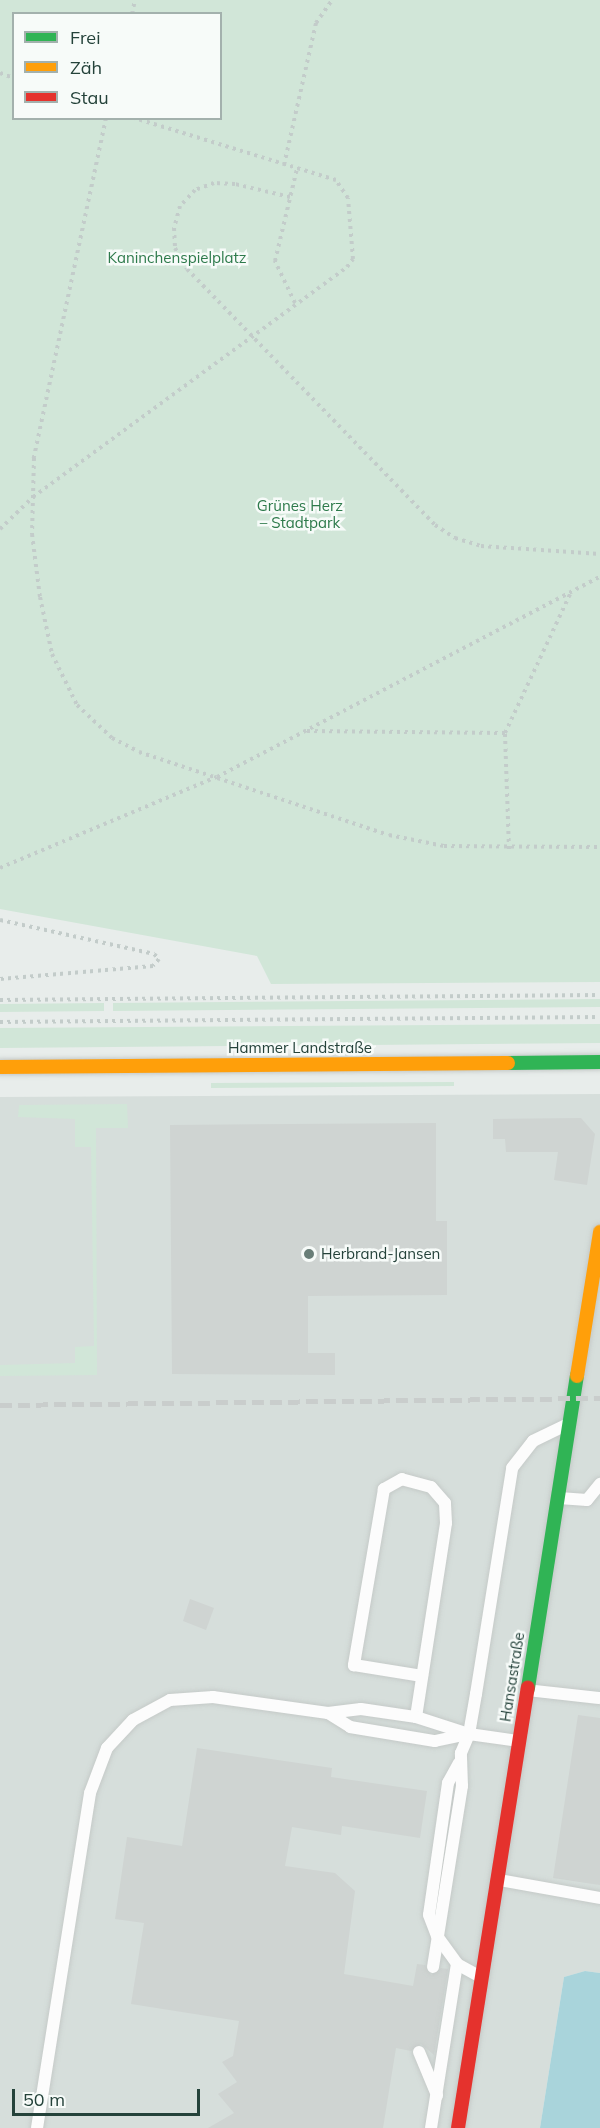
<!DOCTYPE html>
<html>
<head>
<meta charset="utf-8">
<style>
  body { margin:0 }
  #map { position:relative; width:600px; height:2128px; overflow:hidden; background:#e8edeb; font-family:Mulish,sans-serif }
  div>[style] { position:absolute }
  .built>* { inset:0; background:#d6dedb }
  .green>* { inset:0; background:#d1e6d8 }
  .water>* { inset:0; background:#a9d4db }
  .building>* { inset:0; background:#cfd4d2 }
  .path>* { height:4px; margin-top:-2px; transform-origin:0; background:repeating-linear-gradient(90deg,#c3ccca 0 3px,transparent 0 7.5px) }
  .roads { filter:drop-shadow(0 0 2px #c5cac8) drop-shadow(0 0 2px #c5cac8) }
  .lane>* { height:12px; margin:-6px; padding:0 6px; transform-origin:6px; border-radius:6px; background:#fcfcfc }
  .fast>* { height:14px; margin:-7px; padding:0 7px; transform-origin:7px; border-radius:7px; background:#30b455 }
  .slow>* { height:14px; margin:-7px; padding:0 7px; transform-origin:7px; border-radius:7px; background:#ff9f0a }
  .jam>* { height:14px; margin:-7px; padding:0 7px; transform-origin:7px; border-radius:7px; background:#e5322d }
  .rail>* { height:4.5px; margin-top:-2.25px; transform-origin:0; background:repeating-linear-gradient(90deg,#c9cdcc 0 12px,transparent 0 18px) }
  .dots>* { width:16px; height:16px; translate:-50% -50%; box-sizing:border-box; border:3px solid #f7fbf9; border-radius:50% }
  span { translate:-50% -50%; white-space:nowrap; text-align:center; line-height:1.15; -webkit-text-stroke:5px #f7fbf9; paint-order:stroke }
  .park-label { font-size:15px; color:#2d7a4b }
  .street-label { font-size:15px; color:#24423a }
  .poi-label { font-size:15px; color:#24423a }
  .left { translate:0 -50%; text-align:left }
  .legend { position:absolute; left:12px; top:12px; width:210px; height:108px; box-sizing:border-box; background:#f7fbf9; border:2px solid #a3b1ad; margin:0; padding:8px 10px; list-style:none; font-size:18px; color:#24423a }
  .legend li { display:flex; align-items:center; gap:12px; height:30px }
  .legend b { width:30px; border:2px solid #a3b1ad }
  .scale { position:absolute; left:12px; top:2089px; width:188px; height:27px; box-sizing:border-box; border:3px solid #24423a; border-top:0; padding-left:8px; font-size:18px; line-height:21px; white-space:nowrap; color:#24423a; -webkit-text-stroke:4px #f7fbf9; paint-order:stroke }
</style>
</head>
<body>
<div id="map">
  <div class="built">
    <div style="clip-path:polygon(600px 1094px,600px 1973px,585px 1971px,564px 1977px,540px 2128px,0 2128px,0 1097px)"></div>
  </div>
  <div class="green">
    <div style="clip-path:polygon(evenodd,0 0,600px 0,600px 982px,271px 984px,257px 956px,0 909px,0 0,14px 14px,220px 14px,220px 118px,14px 118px,14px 14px)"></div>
    <div style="clip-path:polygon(600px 999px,600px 1007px,113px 1011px,113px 1003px)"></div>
    <div style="clip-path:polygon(104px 1003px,104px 1011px,0 1012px,0 1004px)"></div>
    <div style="clip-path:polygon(600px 1024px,600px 1043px,0 1048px,0 1028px)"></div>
    <div style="clip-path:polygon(454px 1082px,454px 1086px,211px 1088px,211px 1083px)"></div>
    <div style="clip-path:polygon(127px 1104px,128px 1128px,96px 1128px,97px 1375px,0 1376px,0 1365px,75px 1363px,75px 1347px,94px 1346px,91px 1147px,75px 1147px,75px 1119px,18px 1117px,19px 1105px)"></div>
  </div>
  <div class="water">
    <div style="clip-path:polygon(585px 1971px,600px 1973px,600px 2128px,540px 2128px,564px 1977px)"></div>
  </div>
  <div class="building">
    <div style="clip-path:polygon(581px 1118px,595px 1134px,587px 1185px,554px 1180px,558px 1152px,506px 1152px,505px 1139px,493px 1139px,493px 1119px)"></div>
    <div style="clip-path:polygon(436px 1123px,436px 1221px,447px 1221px,447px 1295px,308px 1296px,308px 1353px,335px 1353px,335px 1375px,172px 1374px,170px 1125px)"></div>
    <div style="clip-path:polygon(190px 1599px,214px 1608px,206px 1630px,183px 1621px)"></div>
    <div style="clip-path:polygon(578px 1715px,600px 1718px,600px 1885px,553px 1878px)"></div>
    <div style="clip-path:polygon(197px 1748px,332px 1768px,331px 1777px,427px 1791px,420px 1838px,342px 1826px,341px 1835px,292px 1827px,285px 1866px,335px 1873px,355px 1891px,344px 1974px,413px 1986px,417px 1964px,425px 1965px,431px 1975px,441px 1968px,448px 1969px,434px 2055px,421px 2044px,411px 2051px,396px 2048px,383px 2128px,208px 2128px,234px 2113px,218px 2094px,237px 2082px,222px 2062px,233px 2056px,239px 2021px,131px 2004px,144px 1923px,115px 1919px,127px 1837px,182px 1846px)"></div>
  </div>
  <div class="path">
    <div style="left:132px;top:14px;width:14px;rotate:-78deg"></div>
    <div style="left:0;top:73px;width:15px;rotate:20deg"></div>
    <div style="left:106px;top:118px;width:348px;rotate:102deg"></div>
    <div style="left:34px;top:458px;width:76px;rotate:91.5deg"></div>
    <div style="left:32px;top:534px;width:64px;rotate:82.8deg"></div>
    <div style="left:40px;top:597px;width:58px;rotate:78.1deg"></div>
    <div style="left:52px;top:654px;width:57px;rotate:63.9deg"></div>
    <div style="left:77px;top:705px;width:48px;rotate:43.3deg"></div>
    <div style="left:112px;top:738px;width:30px;rotate:27deg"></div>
    <div style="left:139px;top:752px;width:263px;rotate:18.4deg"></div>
    <div style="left:389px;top:835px;width:56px;rotate:11.3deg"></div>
    <div style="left:444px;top:846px;width:156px;rotate:0.4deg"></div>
    <div style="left:284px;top:165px;width:146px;rotate:-77.3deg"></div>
    <div style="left:316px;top:23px;width:28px;rotate:-55deg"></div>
    <div style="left:290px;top:197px;width:57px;rotate:-166.7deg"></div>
    <div style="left:235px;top:184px;width:21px;rotate:-177deg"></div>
    <div style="left:214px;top:183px;width:20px;rotate:160deg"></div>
    <div style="left:195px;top:190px;width:22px;rotate:133deg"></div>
    <div style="left:180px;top:206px;width:23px;rotate:105deg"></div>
    <div style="left:174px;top:228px;width:20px;rotate:87deg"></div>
    <div style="left:175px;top:248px;width:24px;rotate:60deg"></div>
    <div style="left:187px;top:269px;width:356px;rotate:45.9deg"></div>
    <div style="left:435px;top:525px;width:24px;rotate:33deg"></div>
    <div style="left:455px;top:538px;width:27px;rotate:17deg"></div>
    <div style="left:481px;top:546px;width:119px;rotate:3.8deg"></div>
    <div style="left:295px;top:303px;width:47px;rotate:-115.5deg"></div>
    <div style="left:275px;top:261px;width:95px;rotate:-76.6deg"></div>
    <div style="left:0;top:529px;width:46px;rotate:-44.1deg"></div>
    <div style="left:33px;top:497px;width:389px;rotate:-36.2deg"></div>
    <div style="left:347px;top:267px;width:10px;rotate:-53deg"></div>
    <div style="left:353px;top:259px;width:61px;rotate:-94.7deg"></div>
    <div style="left:348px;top:198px;width:22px;rotate:-124deg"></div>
    <div style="left:336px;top:180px;width:210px;rotate:-162.9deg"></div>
    <div style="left:307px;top:731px;width:198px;rotate:0.6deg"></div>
    <div style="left:509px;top:849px;width:116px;rotate:-92deg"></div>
    <div style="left:505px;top:733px;width:156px;rotate:-64.9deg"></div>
    <div style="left:0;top:868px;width:235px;rotate:-22.8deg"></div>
    <div style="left:217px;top:777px;width:432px;rotate:-27.6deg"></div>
    <div style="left:0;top:920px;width:158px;rotate:12.4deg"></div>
    <div style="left:154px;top:954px;width:7px;rotate:45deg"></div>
    <div style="left:159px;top:959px;width:9px;rotate:131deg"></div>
    <div style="left:153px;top:966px;width:154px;rotate:175.1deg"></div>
    <div style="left:0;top:1000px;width:600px;rotate:-0.48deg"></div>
    <div style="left:0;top:1022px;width:600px;rotate:-0.48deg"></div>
  </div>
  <div class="roads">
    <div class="lane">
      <div style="left:559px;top:1498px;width:28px;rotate:4deg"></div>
      <div style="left:587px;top:1500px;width:21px;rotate:-51deg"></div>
      <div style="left:527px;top:1690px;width:73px;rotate:6.3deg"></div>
      <div style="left:328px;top:1713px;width:26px;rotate:32deg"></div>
      <div style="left:350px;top:1727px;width:86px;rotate:9.4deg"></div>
      <div style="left:435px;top:1741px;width:34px;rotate:-12deg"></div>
      <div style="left:416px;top:1717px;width:196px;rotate:-81.2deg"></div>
      <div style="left:446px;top:1523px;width:20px;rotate:-93deg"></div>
      <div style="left:445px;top:1503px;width:21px;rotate:-131deg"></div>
      <div style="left:431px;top:1487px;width:30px;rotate:-165deg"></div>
      <div style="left:402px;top:1479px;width:21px;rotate:151deg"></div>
      <div style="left:384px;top:1489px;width:179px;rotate:99.7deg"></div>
      <div style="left:354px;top:1665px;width:69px;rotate:9.2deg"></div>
      <div style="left:459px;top:1763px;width:23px;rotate:119deg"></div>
      <div style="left:448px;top:1783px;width:133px;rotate:98.2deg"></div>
      <div style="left:429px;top:1915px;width:22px;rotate:69deg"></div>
      <div style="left:437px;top:1936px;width:34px;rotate:54deg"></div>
      <div style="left:457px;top:1964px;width:25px;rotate:29deg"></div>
      <div style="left:499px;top:1880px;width:103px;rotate:10.1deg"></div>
      <div style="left:433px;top:1967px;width:183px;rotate:-80.9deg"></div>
      <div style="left:462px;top:1786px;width:33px;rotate:-92deg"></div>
      <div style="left:461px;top:1753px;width:21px;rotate:-67deg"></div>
      <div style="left:469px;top:1734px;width:41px;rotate:-80.1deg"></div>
      <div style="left:476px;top:1694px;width:229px;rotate:-80.9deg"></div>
      <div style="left:512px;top:1468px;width:34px;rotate:-52deg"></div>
      <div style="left:533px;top:1441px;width:37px;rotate:-26deg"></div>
      <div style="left:419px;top:2052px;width:47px;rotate:67.3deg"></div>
      <div style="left:37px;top:2128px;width:339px;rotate:-81deg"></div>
      <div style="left:90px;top:1793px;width:48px;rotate:-69.3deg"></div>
      <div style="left:107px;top:1748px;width:38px;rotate:-47deg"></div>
      <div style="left:133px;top:1720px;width:42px;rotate:-28.4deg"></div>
      <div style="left:170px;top:1700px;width:43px;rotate:-4deg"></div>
      <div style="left:213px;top:1697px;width:116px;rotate:7.9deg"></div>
      <div style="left:328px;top:1713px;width:33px;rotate:-7deg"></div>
      <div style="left:361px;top:1709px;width:56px;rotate:8.3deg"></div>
      <div style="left:416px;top:1717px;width:56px;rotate:17.8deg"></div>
      <div style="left:469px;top:1734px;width:49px;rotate:8.1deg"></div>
      <div style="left:431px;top:2128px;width:166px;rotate:-81deg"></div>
    </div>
    <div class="fast">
      <div style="left:508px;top:1063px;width:92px;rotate:-0.6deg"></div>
      <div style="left:528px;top:1688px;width:316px;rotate:-81.1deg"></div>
    </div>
    <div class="slow">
      <div style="left:0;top:1067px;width:508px;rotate:-0.45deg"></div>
      <div style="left:577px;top:1376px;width:146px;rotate:-80.9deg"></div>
    </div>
    <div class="jam">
      <div style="left:458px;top:2128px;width:446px;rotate:-81deg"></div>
    </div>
  </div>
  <div class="rail">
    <div style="left:0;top:1405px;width:600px;rotate:-0.67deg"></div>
  </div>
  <div class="dots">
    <div style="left:309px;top:1254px;background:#697e78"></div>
  </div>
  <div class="park-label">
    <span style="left:177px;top:258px">Kaninchenspielplatz</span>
    <span style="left:300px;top:514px">Grünes Herz<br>– Stadtpark</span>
  </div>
  <div class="street-label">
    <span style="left:300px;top:1048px">Hammer Landstraße</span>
    <span style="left:512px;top:1677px;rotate:-81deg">Hansastraße</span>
  </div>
  <div class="poi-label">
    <span class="left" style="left:321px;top:1254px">Herbrand-Jansen</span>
  </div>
  <ul class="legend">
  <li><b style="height:8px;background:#30b455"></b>Frei</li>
  <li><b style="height:8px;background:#ff9f0a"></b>Zäh</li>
  <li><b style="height:8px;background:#e5322d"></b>Stau</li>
  </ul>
  <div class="scale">50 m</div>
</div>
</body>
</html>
